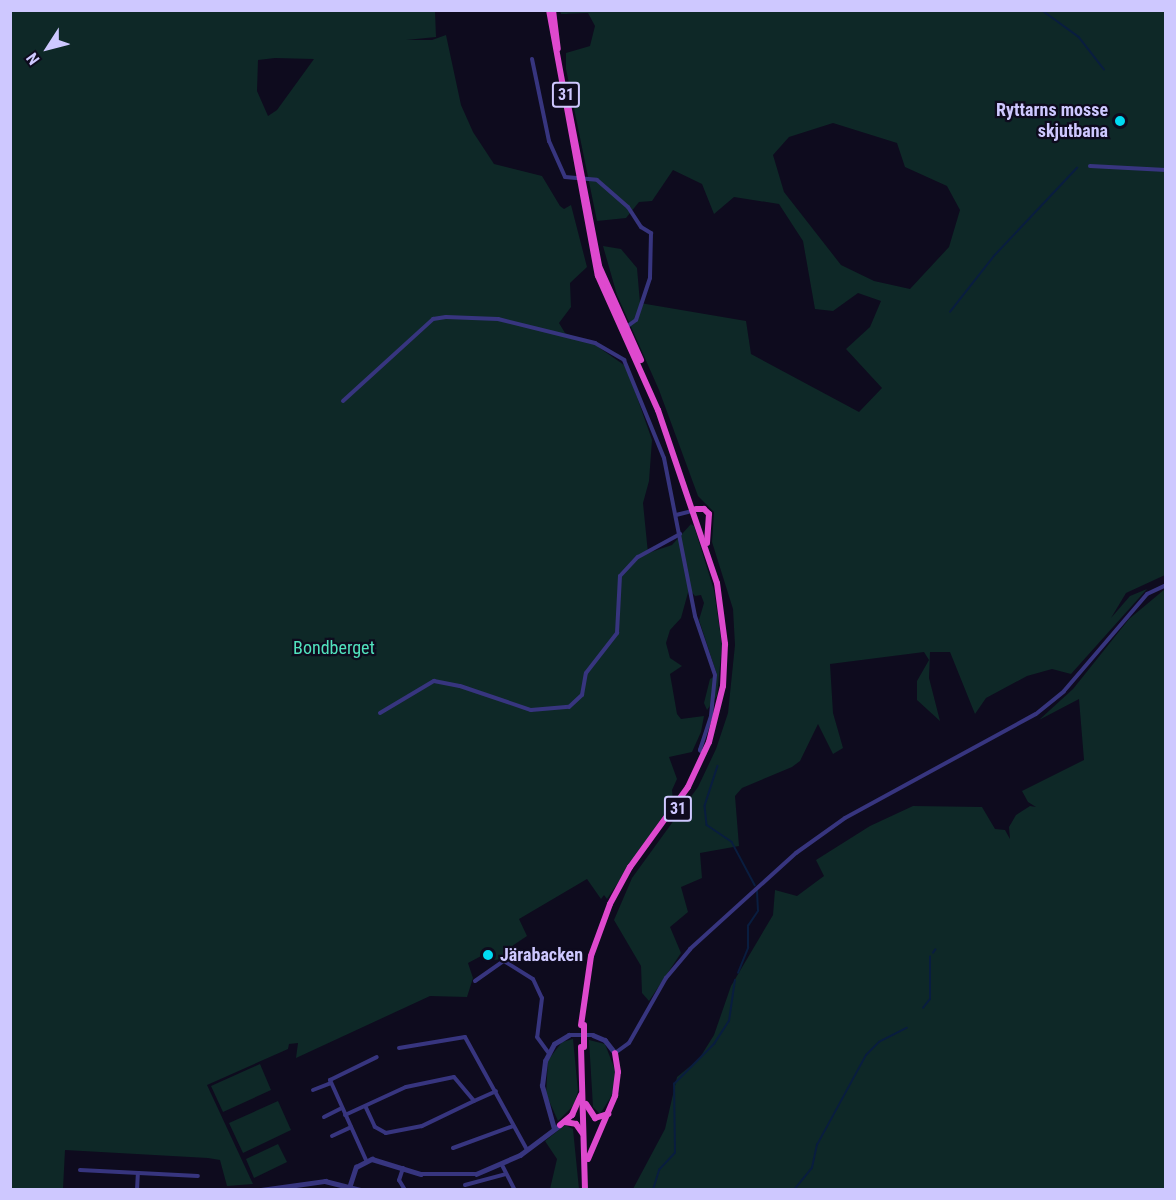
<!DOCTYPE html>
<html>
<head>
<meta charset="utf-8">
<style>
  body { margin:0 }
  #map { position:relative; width:1176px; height:1200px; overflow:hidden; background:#0e0b1e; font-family:"Roboto Condensed",sans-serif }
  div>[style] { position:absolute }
  .green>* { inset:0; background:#0e2827 }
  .stream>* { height:1.5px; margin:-0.75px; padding:0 0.75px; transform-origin:0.75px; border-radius:0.75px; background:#091d3f }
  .minor>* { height:4px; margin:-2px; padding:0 2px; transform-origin:2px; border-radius:2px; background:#37357f }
  .tertiary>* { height:4.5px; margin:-2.25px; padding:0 2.25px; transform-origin:2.25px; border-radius:2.25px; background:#37357f }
  .trunk>* { height:6px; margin:-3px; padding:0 3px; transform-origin:3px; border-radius:3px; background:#de49ce }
  .trunk-bridge>* { height:6px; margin:-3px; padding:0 3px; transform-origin:3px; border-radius:3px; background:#de49ce }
  .dots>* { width:16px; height:16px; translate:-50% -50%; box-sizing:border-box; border:3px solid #0e0b1e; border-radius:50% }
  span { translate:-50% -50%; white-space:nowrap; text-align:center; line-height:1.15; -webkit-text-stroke:4.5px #0e0b1e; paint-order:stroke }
  .shield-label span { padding:2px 4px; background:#0e0b1e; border:2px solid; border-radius:4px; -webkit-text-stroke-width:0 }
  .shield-label { font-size:16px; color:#cec8ff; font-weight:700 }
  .poi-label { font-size:18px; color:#cec8ff; font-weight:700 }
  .right { translate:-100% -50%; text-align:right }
  .left { translate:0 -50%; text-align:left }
  .park-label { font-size:18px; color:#51e2bd }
  .frame { position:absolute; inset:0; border:12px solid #cec8ff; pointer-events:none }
  .north { position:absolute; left:18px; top:18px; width:60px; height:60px; -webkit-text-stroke:4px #0e0b1e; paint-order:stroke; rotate:234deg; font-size:16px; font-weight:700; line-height:24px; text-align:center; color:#cec8ff }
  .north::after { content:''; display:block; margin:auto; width:21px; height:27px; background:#cec8ff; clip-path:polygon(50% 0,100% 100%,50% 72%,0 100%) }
</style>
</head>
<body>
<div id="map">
  <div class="green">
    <div style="clip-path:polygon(evenodd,11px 11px,435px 11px,436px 37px,406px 40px,432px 40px,446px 35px,461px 105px,473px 132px,494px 164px,542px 176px,560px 206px,564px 209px,571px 205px,587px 267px,570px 283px,571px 307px,559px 323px,565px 333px,594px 344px,624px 365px,630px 377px,652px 440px,649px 481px,643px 503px,648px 553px,672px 545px,691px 524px,694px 526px,714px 590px,722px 645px,717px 696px,707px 710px,704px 703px,710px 679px,717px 675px,699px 620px,704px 603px,701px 595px,695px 596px,689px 589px,681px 618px,670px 630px,666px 643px,670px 658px,682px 666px,670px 674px,677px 714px,681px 719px,704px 716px,701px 732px,692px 752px,669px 757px,677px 779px,672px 790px,673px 801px,607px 899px,604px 895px,601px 899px,587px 879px,519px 919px,527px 936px,509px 948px,507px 958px,489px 961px,485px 954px,468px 963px,473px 978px,467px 997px,430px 996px,296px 1058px,298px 1043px,289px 1044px,288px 1049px,207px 1085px,253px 1184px,227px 1186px,220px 1160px,208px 1158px,65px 1150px,63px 1189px,11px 1189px,11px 11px,275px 58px,314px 59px,277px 110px,268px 116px,257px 91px,258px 60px,275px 58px)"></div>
    <div style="clip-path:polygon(evenodd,560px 11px,1165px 11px,1165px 575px,1126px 593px,1111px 618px,1130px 596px,1147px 589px,1071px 674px,1052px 669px,1027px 676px,986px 698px,975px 714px,950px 652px,930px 652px,929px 678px,940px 721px,917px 700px,917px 681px,929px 660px,924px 652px,830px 664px,833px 713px,843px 748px,833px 754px,818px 724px,800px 761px,792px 767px,742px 788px,735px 796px,739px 846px,700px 853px,702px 878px,681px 887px,688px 912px,670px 927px,681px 953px,649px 1001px,642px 993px,641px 966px,614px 920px,632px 878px,698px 787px,716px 749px,728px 713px,735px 645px,733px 609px,712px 542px,714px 512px,698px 496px,659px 390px,617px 295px,603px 246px,621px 249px,637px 268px,640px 303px,746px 321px,751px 354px,859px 412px,882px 388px,846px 349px,870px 327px,881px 301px,858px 293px,833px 311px,815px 309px,803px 241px,779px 204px,734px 197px,714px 214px,702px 184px,673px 170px,652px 201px,639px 202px,626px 218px,597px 221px,566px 69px,566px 53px,590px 46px,595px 26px,588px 13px,561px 14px,560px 11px,833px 123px,897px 143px,905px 167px,947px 186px,960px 210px,949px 247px,910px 289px,874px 281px,841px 265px,784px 192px,773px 155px,789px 137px,833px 123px)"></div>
    <div style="clip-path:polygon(1165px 589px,1165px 1189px,633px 1189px,665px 1129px,677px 1077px,699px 1059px,714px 1035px,731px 986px,773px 915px,775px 890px,797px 896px,824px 876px,816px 860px,870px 826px,913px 806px,982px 807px,995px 829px,1005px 830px,1010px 839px,1009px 827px,1016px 815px,1030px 806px,1036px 807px,1028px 802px,1022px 791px,1084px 760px,1079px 699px,1039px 720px,1073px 689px,1129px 619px)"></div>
    <div style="clip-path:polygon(573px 1039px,578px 1091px,574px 1105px,558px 1121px,546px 1094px,548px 1060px,562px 1042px)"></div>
    <div style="clip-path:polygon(589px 1040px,605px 1044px,615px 1070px,614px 1092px,600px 1114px,593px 1107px)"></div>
    <div style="clip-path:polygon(260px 1064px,271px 1090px,223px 1112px,211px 1086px)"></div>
    <div style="clip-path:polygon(278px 1101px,291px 1130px,243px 1153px,229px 1123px)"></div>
    <div style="clip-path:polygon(565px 1125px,573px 1129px,579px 1189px,550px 1189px,557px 1159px,545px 1141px)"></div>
    <div style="clip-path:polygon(278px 1144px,287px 1162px,254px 1178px,246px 1159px)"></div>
  </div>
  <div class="stream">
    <div style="left:1042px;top:10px;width:46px;rotate:36.1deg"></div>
    <div style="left:1079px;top:37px;width:41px;rotate:52deg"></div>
    <div style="left:950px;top:312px;width:71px;rotate:-51.8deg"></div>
    <div style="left:994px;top:256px;width:121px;rotate:-46.7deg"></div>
    <div style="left:718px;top:766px;width:42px;rotate:108deg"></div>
    <div style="left:705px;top:806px;width:19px;rotate:84deg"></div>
    <div style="left:707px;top:825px;width:30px;rotate:34deg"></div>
    <div style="left:732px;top:842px;width:49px;rotate:61.9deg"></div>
    <div style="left:933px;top:953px;width:4px;rotate:-56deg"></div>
    <div style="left:738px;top:973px;width:27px;rotate:-68deg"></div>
    <div style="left:748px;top:948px;width:22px;rotate:-90deg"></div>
    <div style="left:748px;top:926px;width:18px;rotate:-56deg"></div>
    <div style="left:758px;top:911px;width:20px;rotate:-93deg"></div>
    <div style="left:923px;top:1008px;width:11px;rotate:-52deg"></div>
    <div style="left:930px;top:999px;width:42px;rotate:-90deg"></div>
    <div style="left:653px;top:1190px;width:21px;rotate:-73deg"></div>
    <div style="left:659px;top:1170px;width:23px;rotate:-47deg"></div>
    <div style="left:675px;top:1153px;width:69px;rotate:-90.8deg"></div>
    <div style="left:674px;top:1084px;width:57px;rotate:-45deg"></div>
    <div style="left:714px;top:1044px;width:27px;rotate:-57deg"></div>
    <div style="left:729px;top:1021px;width:41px;rotate:-81.7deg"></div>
    <div style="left:794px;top:1190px;width:28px;rotate:-51deg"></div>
    <div style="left:812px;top:1168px;width:24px;rotate:-78deg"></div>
    <div style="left:817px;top:1145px;width:102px;rotate:-61.4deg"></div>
    <div style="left:866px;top:1055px;width:18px;rotate:-45deg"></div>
    <div style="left:879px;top:1042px;width:31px;rotate:-27deg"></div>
  </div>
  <div class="minor">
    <div style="left:532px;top:59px;width:84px;rotate:78.3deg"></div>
    <div style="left:549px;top:141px;width:39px;rotate:66deg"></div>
    <div style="left:565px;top:177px;width:32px;rotate:5deg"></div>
    <div style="left:597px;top:180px;width:41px;rotate:41.1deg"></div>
    <div style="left:628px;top:207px;width:24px;rotate:57deg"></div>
    <div style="left:641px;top:227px;width:12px;rotate:31deg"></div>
    <div style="left:651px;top:233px;width:45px;rotate:91.3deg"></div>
    <div style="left:650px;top:278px;width:44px;rotate:108.4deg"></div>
    <div style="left:636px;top:320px;width:14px;rotate:144deg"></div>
    <div style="left:1090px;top:166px;width:76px;rotate:3deg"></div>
    <div style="left:343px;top:401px;width:122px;rotate:-42.3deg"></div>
    <div style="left:433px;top:319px;width:13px;rotate:-9deg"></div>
    <div style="left:446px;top:317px;width:52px;rotate:2.2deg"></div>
    <div style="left:498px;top:319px;width:100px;rotate:13.9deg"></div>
    <div style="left:595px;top:343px;width:34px;rotate:30deg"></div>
    <div style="left:624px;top:360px;width:106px;rotate:67.8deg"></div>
    <div style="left:664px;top:458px;width:161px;rotate:78.9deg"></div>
    <div style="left:695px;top:616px;width:62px;rotate:71.3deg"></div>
    <div style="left:715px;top:675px;width:41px;rotate:95.6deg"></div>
    <div style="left:711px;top:716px;width:36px;rotate:108deg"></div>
    <div style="left:700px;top:750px;width:6px;rotate:45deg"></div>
    <div style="left:676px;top:515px;width:16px;rotate:-14deg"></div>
    <div style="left:380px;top:713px;width:63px;rotate:-30.7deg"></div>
    <div style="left:434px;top:681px;width:26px;rotate:11deg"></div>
    <div style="left:460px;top:686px;width:75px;rotate:18.7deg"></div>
    <div style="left:531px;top:710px;width:38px;rotate:-5deg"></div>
    <div style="left:569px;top:707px;width:18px;rotate:-43deg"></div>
    <div style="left:582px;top:695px;width:22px;rotate:-80deg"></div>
    <div style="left:586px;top:673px;width:51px;rotate:-52.2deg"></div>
    <div style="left:617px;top:633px;width:57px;rotate:-87deg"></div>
    <div style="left:620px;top:576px;width:26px;rotate:-47deg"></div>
    <div style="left:638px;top:557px;width:48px;rotate:-28.7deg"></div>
    <div style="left:475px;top:981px;width:35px;rotate:-35deg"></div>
    <div style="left:504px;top:961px;width:34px;rotate:32deg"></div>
    <div style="left:533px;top:979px;width:21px;rotate:65deg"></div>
    <div style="left:542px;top:998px;width:39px;rotate:97deg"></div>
    <div style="left:537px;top:1037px;width:19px;rotate:54deg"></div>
    <div style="left:399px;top:1048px;width:67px;rotate:-9.5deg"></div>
    <div style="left:465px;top:1037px;width:129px;rotate:61.2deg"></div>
    <div style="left:615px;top:1053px;width:17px;rotate:-36deg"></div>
    <div style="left:629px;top:1043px;width:75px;rotate:-60.4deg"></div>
    <div style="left:666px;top:978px;width:38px;rotate:-50deg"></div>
    <div style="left:690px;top:949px;width:143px;rotate:-42.2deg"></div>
    <div style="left:796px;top:853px;width:60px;rotate:-35.5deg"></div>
    <div style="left:845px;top:818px;width:217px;rotate:-28.6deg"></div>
    <div style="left:1036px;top:714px;width:36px;rotate:-39deg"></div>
    <div style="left:1064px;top:691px;width:128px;rotate:-49.4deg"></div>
    <div style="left:1147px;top:594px;width:21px;rotate:-25deg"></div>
    <div style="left:313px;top:1090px;width:19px;rotate:-21deg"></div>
    <div style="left:474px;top:1101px;width:24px;rotate:-24deg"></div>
    <div style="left:345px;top:1115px;width:67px;rotate:-24.7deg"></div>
    <div style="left:406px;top:1087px;width:49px;rotate:-11.8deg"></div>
    <div style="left:454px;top:1077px;width:31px;rotate:50deg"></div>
    <div style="left:474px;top:1101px;width:58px;rotate:154.3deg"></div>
    <div style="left:422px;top:1126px;width:37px;rotate:169deg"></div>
    <div style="left:386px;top:1133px;width:13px;rotate:-151deg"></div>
    <div style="left:375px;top:1127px;width:23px;rotate:-115deg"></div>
    <div style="left:324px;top:1117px;width:20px;rotate:-27deg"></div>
    <div style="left:332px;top:1136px;width:21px;rotate:-25deg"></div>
    <div style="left:453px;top:1148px;width:64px;rotate:-20.1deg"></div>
    <div style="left:366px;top:1160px;width:88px;rotate:-114.2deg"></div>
    <div style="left:330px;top:1080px;width:52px;rotate:-26.1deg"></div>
    <div style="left:502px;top:1165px;width:28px;rotate:63deg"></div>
    <div style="left:403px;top:1168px;width:13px;rotate:108deg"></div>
    <div style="left:399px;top:1180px;width:12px;rotate:59deg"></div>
    <div style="left:80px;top:1170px;width:118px;rotate:2.9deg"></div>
    <div style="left:465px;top:1185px;width:42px;rotate:-15deg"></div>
    <div style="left:137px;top:1190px;width:17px;rotate:-87deg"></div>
  </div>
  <div class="tertiary">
    <div style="left:554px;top:1129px;width:45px;rotate:-105.6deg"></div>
    <div style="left:542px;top:1086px;width:25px;rotate:-83deg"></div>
    <div style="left:545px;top:1061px;width:19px;rotate:-62deg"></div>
    <div style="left:554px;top:1044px;width:17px;rotate:-31deg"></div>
    <div style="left:569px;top:1035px;width:24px"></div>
    <div style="left:593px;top:1035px;width:13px;rotate:23deg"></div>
    <div style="left:605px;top:1040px;width:16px;rotate:52deg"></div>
    <div style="left:350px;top:1185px;width:19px;rotate:-72deg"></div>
    <div style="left:356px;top:1167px;width:18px;rotate:-27deg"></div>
    <div style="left:372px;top:1159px;width:51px;rotate:17deg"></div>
    <div style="left:421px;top:1174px;width:55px"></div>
    <div style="left:476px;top:1174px;width:48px;rotate:-23.4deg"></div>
    <div style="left:520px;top:1155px;width:50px;rotate:-36.9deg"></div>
    <div style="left:261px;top:1190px;width:65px;rotate:-8deg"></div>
    <div style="left:325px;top:1181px;width:37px;rotate:14deg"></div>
  </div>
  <div class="trunk">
    <div style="left:549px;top:10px;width:270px;rotate:79.6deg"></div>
    <div style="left:598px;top:276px;width:147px;rotate:65.9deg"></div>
    <div style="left:658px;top:410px;width:183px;rotate:71.2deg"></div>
    <div style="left:717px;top:583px;width:62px;rotate:82.5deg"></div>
    <div style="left:725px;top:644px;width:42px;rotate:92.7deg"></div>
    <div style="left:723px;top:686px;width:58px;rotate:104deg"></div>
    <div style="left:709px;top:742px;width:50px;rotate:115deg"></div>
    <div style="left:688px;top:787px;width:99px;rotate:125.9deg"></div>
    <div style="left:630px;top:867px;width:42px;rotate:118.4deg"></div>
    <div style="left:610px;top:904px;width:55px;rotate:110.1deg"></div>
    <div style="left:591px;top:956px;width:70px;rotate:98.2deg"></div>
    <div style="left:553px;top:10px;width:39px;rotate:83deg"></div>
    <div style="left:566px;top:94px;width:175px;rotate:79.1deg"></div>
    <div style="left:599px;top:266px;width:103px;rotate:65.9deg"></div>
    <div style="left:696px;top:509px;width:8px"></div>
    <div style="left:704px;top:509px;width:7px;rotate:45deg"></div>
    <div style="left:709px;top:514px;width:29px;rotate:94deg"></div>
    <div style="left:581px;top:1047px;width:143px;rotate:88.4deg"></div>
    <div style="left:586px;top:1104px;width:17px;rotate:57deg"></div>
    <div style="left:595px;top:1118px;width:14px;rotate:-17deg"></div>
    <div style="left:565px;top:1122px;width:11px;rotate:10deg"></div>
    <div style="left:576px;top:1124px;width:12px;rotate:55deg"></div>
    <div style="left:560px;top:1125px;width:16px;rotate:-40deg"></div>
    <div style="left:572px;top:1115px;width:22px;rotate:-66deg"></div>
    <div style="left:588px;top:1159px;width:69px;rotate:-66.8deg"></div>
    <div style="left:615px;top:1096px;width:24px;rotate:-83deg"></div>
    <div style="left:618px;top:1072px;width:19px;rotate:-99deg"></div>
  </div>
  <div class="trunk-bridge">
    <div style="left:584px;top:1047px;width:22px;rotate:-90deg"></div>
  </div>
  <div class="dots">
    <div style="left:1120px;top:121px;background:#00dbf3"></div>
    <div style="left:488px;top:955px;background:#00dbf3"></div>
  </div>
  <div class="shield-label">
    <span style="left:566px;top:95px">31</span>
    <span style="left:678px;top:809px">31</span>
  </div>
  <div class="poi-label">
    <span class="right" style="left:1108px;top:121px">Ryttarns mosse<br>skjutbana</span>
    <span class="left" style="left:500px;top:955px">Järabacken</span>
  </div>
  <div class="park-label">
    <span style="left:334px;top:648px">Bondberget</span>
  </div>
  <div class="frame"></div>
  <div class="north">N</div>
</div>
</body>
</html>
